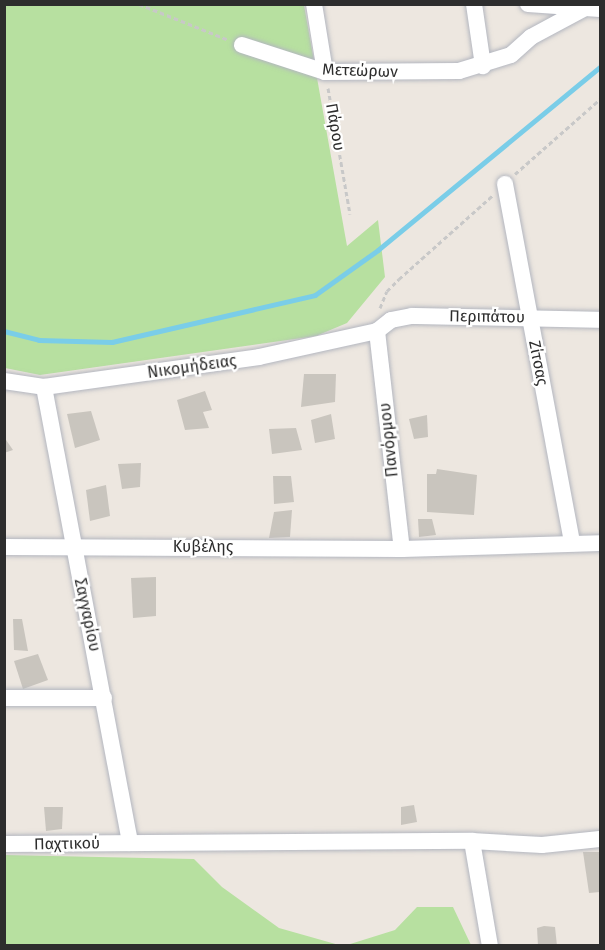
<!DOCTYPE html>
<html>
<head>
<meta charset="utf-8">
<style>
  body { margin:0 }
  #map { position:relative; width:605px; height:950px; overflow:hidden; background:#ede7e0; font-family:"Fira Sans",sans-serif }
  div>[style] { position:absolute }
  .green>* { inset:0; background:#b7e0a0 }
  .stream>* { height:4.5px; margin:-2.25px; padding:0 2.25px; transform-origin:2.25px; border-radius:2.25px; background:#7acde8 }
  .building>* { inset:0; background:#c9c5be }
  .path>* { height:3px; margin-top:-1.5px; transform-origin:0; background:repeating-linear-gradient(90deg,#c8c8c8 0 4.5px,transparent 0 7.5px) }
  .roads { filter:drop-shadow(0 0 2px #b3b6bf) drop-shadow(0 0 2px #b3b6bf) }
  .street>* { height:16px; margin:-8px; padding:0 8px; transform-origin:8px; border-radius:8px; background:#fff }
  span { translate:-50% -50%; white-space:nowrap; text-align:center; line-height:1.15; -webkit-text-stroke:4.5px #fff; paint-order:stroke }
  .street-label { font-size:16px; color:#2d2d2d }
  .frame { position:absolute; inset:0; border:6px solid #2d2d2d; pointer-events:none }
</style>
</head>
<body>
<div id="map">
  <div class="green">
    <div style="clip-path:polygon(5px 5px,304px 5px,347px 246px,378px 220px,385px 277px,347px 323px,316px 336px,40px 375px,5px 368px)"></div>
    <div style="clip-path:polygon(5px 855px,194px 859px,222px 887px,279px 928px,339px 945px,5px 945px)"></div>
    <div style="clip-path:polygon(417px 907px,453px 907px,471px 945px,347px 945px,395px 930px)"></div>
  </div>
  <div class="stream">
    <div style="left:4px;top:331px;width:36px;rotate:14deg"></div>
    <div style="left:39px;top:340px;width:73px;rotate:1.6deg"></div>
    <div style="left:112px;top:342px;width:208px;rotate:-13deg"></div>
    <div style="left:315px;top:295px;width:77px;rotate:-35.5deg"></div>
    <div style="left:378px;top:250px;width:288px;rotate:-39.5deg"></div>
  </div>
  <div class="building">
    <div style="clip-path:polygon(304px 374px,336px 374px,335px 402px,301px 407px)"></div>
    <div style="clip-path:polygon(205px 391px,212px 410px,203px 412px,209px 428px,185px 430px,177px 400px)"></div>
    <div style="clip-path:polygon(91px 411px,100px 440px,75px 448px,67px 414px)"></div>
    <div style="clip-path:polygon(331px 414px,335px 439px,315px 443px,311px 420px)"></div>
    <div style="clip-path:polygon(427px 415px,428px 437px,414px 439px,409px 419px)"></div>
    <div style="clip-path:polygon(296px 428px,302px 450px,272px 454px,269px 429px)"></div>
    <div style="clip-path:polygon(4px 437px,13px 450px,4px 453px)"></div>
    <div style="clip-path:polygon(141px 463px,140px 487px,122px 489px,118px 464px)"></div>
    <div style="clip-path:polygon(437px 469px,477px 475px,474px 515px,427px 512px,427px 474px,436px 474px)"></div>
    <div style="clip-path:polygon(273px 476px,291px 476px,294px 502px,274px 504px)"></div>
    <div style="clip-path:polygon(106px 485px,110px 516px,90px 521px,86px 490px)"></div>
    <div style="clip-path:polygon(292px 510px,290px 537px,269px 538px,274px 512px)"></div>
    <div style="clip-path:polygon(418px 519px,432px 519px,436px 535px,419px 537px)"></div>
    <div style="clip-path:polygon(156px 577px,156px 616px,133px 618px,131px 578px)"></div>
    <div style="clip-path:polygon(13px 619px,22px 619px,28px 651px,14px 650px)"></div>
    <div style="clip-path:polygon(38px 654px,48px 680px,23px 689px,14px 661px)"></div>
    <div style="clip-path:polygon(414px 805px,417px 822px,401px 825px,401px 807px)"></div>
    <div style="clip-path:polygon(44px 807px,63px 807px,62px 829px,46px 831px)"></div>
    <div style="clip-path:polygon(583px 852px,600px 852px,600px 892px,589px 893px)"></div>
    <div style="clip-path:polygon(544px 926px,555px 927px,557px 946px,538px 946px,537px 928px)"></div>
  </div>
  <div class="path">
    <div style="left:139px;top:4px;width:97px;rotate:21.8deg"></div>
    <div style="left:328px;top:88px;width:128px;rotate:80.1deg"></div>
    <div style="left:515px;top:174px;width:113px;rotate:-41.4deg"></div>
    <div style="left:380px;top:308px;width:18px;rotate:-68deg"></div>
    <div style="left:387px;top:291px;width:17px;rotate:-45deg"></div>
    <div style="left:399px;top:279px;width:126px;rotate:-41.8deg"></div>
  </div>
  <div class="roads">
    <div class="street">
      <div style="left:314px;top:4px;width:69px;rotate:80.8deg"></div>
      <div style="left:474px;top:4px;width:63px;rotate:81.7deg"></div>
      <div style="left:528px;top:4px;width:72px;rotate:4deg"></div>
      <div style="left:242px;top:45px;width:87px;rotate:18deg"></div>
      <div style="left:325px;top:72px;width:134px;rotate:-0.4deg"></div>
      <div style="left:459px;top:71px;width:54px;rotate:-17.1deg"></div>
      <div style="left:511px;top:55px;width:27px;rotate:-42deg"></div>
      <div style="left:531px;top:37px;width:61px;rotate:-28.2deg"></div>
      <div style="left:505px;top:184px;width:364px;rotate:79.4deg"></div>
      <div style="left:377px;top:331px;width:219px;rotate:83.5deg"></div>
      <div style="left:4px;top:381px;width:40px;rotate:8.5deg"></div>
      <div style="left:44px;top:387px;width:217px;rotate:-7.9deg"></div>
      <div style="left:259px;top:357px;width:121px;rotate:-12.4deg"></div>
      <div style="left:377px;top:331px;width:18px;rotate:-38deg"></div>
      <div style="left:391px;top:320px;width:21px;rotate:-11deg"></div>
      <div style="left:412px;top:316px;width:188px;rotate:1.2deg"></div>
      <div style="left:44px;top:387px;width:464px;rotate:79.3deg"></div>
      <div style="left:4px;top:547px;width:398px;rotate:0.3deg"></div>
      <div style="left:402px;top:549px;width:198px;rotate:-1.7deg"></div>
      <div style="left:4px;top:698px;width:100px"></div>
      <div style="left:472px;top:841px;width:107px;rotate:80.3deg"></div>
      <div style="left:4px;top:844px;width:468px;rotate:-0.4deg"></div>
      <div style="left:472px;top:841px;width:70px;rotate:3.3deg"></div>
      <div style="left:542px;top:845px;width:58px;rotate:-5.9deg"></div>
    </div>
  </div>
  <div class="street-label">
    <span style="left:360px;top:71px;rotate:2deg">Μετεώρων</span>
    <span style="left:335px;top:127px;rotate:80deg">Πάρου</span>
    <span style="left:487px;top:317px;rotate:1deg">Περιπάτου</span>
    <span style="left:538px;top:363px;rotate:79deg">Ζίτσας</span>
    <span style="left:192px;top:367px;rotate:-8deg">Νικομήδειας</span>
    <span style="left:389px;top:440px;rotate:-96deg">Πανόρμου</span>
    <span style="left:203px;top:547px">Κυβέλης</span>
    <span style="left:87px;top:615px;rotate:78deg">Σαγγαρίου</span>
    <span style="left:67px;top:844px;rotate:-1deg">Παχτικού</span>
  </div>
  <div class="frame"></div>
</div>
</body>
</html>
